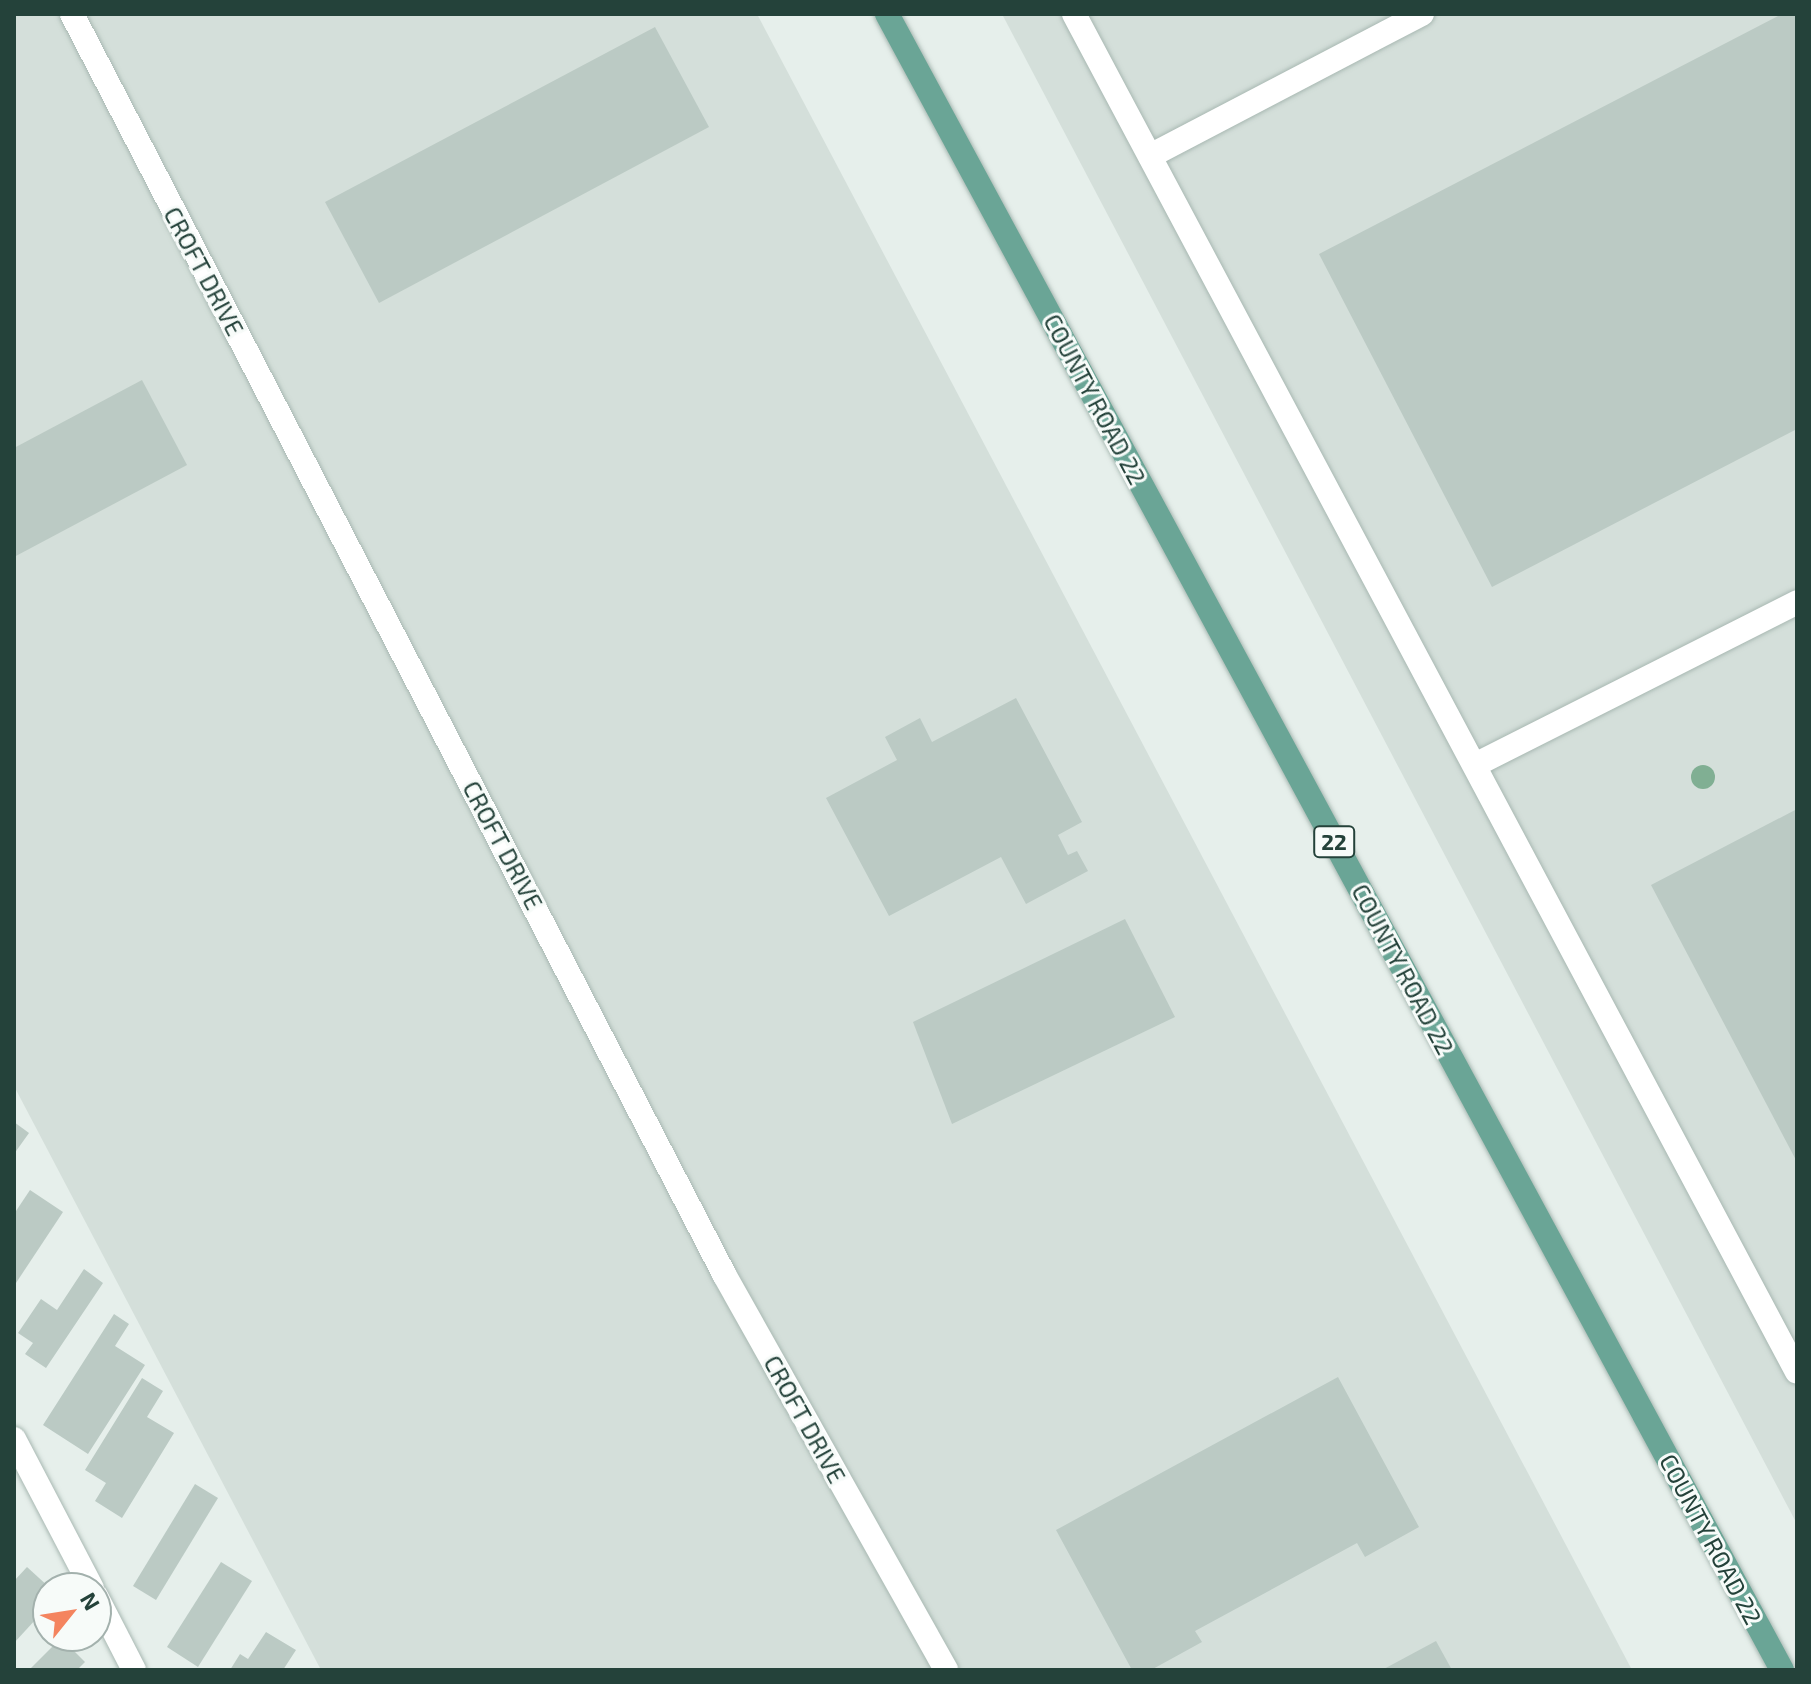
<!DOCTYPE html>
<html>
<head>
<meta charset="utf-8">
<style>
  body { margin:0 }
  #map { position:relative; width:1811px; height:1684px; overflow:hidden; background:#e6efeb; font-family:"Exo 2",sans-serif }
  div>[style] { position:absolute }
  .built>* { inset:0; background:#d4dfda }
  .building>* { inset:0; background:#bbcac4 }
  .roads { filter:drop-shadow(0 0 2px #a8b8b2) drop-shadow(0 0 2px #a8b8b2) }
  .minor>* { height:24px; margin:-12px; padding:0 12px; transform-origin:12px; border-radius:12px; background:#fff }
  .major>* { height:24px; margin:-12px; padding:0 12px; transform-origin:12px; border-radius:12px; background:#6aa596 }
  .trees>* { width:24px; height:24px; margin:-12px; border-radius:50%; background:#80af93 }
  span { translate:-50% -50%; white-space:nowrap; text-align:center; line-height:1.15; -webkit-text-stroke:6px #f7fbf9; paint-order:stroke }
  .shield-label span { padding:2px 6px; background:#f7fbf9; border:2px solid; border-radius:6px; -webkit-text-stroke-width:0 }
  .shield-label { font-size:22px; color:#24423a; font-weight:700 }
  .street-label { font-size:24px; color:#24423a }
  .frame { position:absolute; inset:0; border:16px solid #24423a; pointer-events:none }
  .north { position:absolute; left:32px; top:1572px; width:80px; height:80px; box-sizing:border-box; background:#f7fbf9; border:2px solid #a3b1ad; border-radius:50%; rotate:60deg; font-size:22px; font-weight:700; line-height:32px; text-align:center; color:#24423a }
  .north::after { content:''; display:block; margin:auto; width:28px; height:36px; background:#f4845f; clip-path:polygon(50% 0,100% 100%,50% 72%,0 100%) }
</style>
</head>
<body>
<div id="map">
  <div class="built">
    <div style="clip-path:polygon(14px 14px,757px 14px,1632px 1670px,321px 1670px,14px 1086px)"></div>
    <div style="clip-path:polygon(1002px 14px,1797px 14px,1797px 1524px)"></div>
  </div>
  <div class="building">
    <div style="clip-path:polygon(1782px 14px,1797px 14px,1797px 429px,1492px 587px,1319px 254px)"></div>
    <div style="clip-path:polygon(655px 27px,709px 127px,379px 303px,325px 202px)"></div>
    <div style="clip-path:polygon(142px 380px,187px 465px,14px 557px,14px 448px)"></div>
    <div style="clip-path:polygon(1016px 698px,1082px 822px,1058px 835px,1068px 855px,1077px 851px,1088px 871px,1026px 904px,1001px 857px,889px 916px,826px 798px,897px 760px,885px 737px,920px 718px,932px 742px)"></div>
    <div style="clip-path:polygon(1797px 809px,1797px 1162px,1651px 885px)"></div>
    <div style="clip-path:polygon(1125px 919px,1175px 1017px,952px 1124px,913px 1022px)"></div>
    <div style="clip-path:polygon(14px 1122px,29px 1133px,14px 1154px)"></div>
    <div style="clip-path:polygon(30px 1190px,63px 1212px,14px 1286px,14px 1214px)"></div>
    <div style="clip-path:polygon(84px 1269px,103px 1283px,46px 1368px,25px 1354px,33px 1343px,18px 1333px,41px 1299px,57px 1310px)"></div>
    <div style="clip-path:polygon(114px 1314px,129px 1324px,115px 1346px,145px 1365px,88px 1454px,43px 1425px)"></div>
    <div style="clip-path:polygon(1338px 1377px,1419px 1527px,1365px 1557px,1357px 1543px,1195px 1631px,1202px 1642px,1151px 1670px,1132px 1670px,1056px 1530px)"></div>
    <div style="clip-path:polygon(142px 1378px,163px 1391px,147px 1417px,174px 1433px,122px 1518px,95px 1501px,106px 1483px,85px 1470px)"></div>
    <div style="clip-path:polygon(195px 1484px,218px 1498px,156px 1600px,133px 1586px)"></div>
    <div style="clip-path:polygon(221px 1562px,252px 1581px,198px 1667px,167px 1647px)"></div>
    <div style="clip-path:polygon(27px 1567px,50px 1588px,48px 1606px,14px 1643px,14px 1581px)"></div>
    <div style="clip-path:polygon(266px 1632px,296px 1650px,283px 1670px,230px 1670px,240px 1654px,248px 1659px)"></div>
    <div style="clip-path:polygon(61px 1638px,85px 1662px,77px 1670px,29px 1670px)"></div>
    <div style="clip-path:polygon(1436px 1641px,1452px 1670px,1382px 1670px)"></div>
  </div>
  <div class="roads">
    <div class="minor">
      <div style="left:72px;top:14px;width:1419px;rotate:62.64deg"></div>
      <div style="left:724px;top:1274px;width:454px;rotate:60.7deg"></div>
      <div style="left:1074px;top:14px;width:1538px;rotate:61.97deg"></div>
      <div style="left:1150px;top:156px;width:307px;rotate:-27.6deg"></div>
      <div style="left:1475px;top:765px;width:361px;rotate:-26.8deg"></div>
      <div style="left:14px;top:1439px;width:168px;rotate:62.4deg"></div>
      <div style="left:96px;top:1596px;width:83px;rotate:62.8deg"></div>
    </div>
    <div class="major">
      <div style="left:887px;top:14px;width:1882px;rotate:61.61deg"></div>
    </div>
  </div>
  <div class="trees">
    <div style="left:1703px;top:777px"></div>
  </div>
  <div class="shield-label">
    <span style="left:1334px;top:842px">22</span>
  </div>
  <div class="street-label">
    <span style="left:204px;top:271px;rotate:62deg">CROFT DRIVE</span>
    <span style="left:1095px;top:399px;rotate:62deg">COUNTY ROAD 22</span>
    <span style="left:503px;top:845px;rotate:62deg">CROFT DRIVE</span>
    <span style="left:1403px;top:969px;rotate:62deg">COUNTY ROAD 22</span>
    <span style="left:805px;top:1419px;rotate:61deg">CROFT DRIVE</span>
    <span style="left:1711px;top:1539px;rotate:62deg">COUNTY ROAD 22</span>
  </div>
  <div class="frame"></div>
  <div class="north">N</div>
</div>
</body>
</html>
